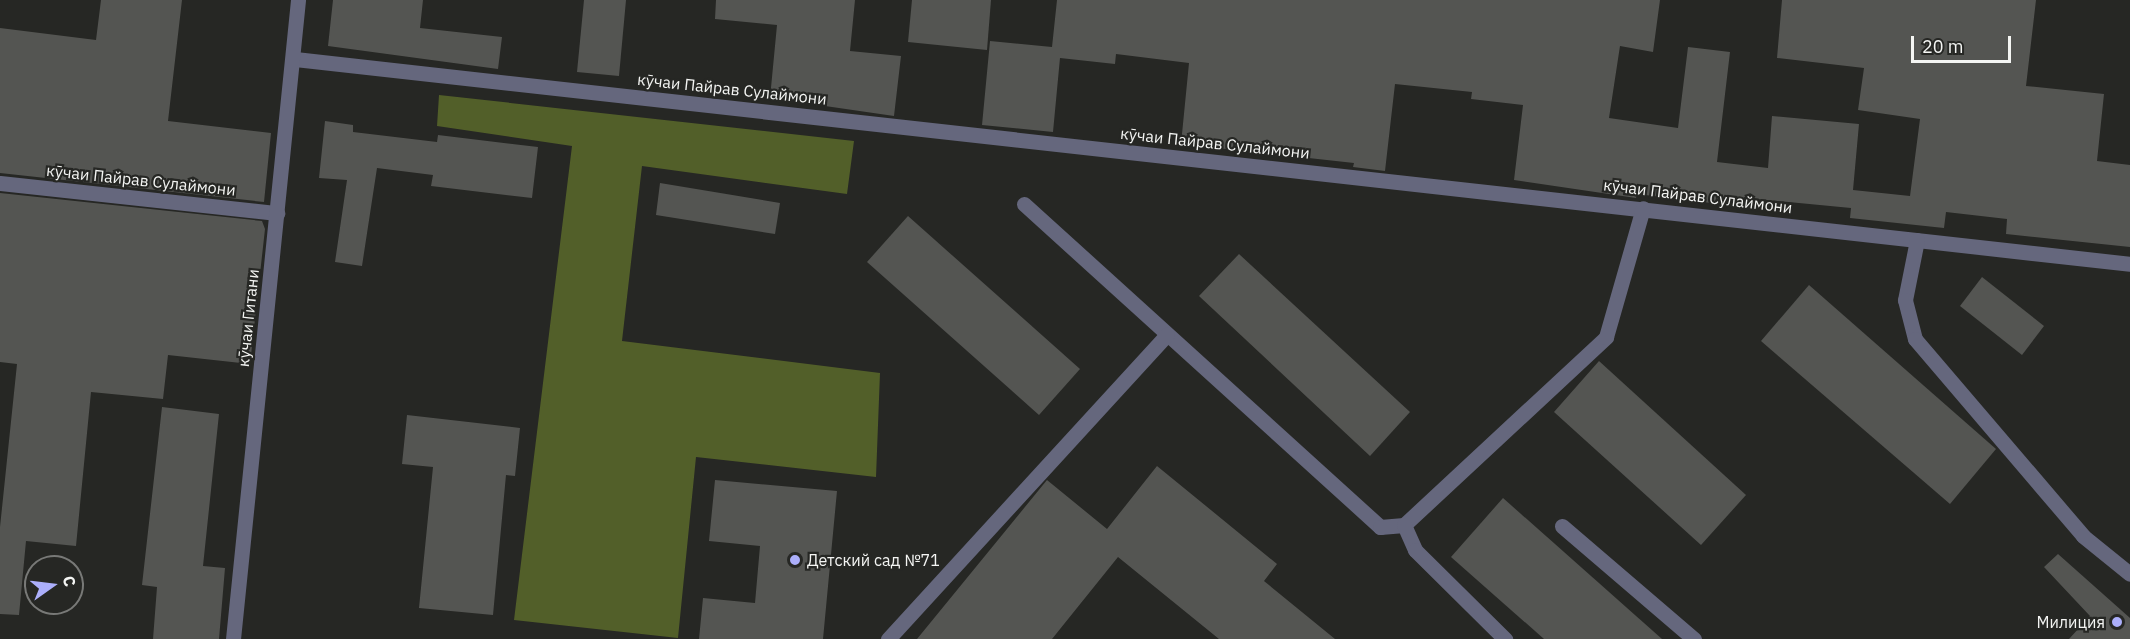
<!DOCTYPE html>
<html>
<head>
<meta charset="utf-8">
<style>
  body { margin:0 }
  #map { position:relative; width:2130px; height:639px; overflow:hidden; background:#262724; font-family:"IBM Plex Sans",sans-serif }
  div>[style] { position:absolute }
  .forest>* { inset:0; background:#525f29 }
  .building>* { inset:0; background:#545552 }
  .minor>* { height:15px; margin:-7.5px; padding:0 7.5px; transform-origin:7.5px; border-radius:7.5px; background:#65677d }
  .dots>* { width:16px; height:16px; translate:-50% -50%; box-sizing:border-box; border:3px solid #262724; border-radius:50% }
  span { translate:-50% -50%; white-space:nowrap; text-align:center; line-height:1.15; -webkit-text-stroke:4.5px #262724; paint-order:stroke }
  .street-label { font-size:16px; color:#f4f5f3 }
  .poi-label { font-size:16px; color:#f4f5f3 }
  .left { translate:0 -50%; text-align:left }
  .right { translate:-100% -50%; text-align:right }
  .north { position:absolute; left:24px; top:555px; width:60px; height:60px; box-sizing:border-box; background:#262724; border:2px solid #787977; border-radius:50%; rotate:76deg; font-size:16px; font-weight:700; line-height:24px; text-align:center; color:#f4f5f3 }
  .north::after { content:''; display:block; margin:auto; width:21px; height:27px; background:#acaffb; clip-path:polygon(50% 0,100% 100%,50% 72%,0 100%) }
  .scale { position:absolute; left:1911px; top:36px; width:100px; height:27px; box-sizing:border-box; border:3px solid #f4f5f3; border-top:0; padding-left:8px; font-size:18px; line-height:21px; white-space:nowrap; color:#f4f5f3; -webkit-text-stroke:4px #262724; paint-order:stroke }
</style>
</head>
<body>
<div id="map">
  <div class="forest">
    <div style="clip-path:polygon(439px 95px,854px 141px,847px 194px,642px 166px,622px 341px,880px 373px,876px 477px,696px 457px,678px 638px,514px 620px,572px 146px,437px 126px)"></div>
  </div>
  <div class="building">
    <div style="clip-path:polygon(101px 0,182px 0,168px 121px,271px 133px,264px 202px,0 173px,0 28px,96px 40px)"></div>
    <div style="clip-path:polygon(333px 0,423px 0,420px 28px,502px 37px,498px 69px,328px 46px)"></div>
    <div style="clip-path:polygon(584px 0,626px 0,619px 76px,577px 72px)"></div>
    <div style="clip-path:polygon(716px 0,855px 0,850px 51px,901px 56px,894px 116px,770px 98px,777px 25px,715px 19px)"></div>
    <div style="clip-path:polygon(912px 0,991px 0,987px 50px,908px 42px)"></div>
    <div style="clip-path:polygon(1057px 0,1660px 0,1653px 52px,1620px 46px,1609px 118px,1678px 128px,1688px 47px,1730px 52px,1717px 162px,1768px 168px,1772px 116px,1859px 124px,1853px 190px,1910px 196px,1920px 119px,1858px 110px,1864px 68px,1777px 58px,1782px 0,2036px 0,2026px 86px,2104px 94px,2097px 161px,2130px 165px,2130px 247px,2006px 234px,2007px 219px,1946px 212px,1944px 228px,1850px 218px,1851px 208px,1737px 197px,1736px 206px,1637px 194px,1636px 198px,1514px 180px,1523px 105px,1471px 99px,1472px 92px,1395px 84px,1385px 171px,1353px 167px,1354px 163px,1181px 144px,1189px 63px,1116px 54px,1115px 64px,1060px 58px,1053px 132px,982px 125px,990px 41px,1052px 47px)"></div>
    <div style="clip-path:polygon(325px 121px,353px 125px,353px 132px,437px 142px,438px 135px,538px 147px,532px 198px,431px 186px,433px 175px,377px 168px,362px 266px,335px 262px,347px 180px,319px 178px)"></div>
    <div style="clip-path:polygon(660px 183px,780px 203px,775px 234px,656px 215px)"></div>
    <div style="clip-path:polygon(0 193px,262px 221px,265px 229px,250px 364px,168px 355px,163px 399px,91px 392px,76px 546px,26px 541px,19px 615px,0 614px,0 527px,17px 364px,0 362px)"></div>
    <div style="clip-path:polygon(908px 216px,1080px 369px,1039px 415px,867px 262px)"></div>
    <div style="clip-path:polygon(1239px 254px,1410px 412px,1370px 456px,1199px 296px)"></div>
    <div style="clip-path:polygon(1982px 277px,2044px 326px,2022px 355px,1960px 306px)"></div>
    <div style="clip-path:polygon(1809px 285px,1996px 449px,1950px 504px,1761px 341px)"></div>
    <div style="clip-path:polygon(1599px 361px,1746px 495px,1701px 545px,1554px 412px)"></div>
    <div style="clip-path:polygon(162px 407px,219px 414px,203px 566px,225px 568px,219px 639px,153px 639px,157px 587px,142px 585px)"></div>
    <div style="clip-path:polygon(407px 415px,520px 428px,515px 476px,506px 475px,493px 615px,419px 608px,433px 467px,402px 464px)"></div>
    <div style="clip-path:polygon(1157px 466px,1277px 564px,1264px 581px,1335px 639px,1219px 639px,1118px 557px,1052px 639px,917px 639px,1047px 480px,1107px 529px)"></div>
    <div style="clip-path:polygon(715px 480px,837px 491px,823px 639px,699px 639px,703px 598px,755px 603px,760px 546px,709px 541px)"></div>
    <div style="clip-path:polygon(1503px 498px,1662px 639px,1544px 639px,1451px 557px)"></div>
    <div style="clip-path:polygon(2058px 554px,2130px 618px,2130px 639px,2069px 639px,2090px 616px,2044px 567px)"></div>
  </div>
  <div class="minor">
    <div style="left:295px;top:59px;width:1846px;rotate:6.37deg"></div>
    <div style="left:0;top:183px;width:279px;rotate:6.2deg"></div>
    <div style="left:1024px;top:204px;width:481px;rotate:42.2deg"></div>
    <div style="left:1380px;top:527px;width:24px;rotate:-5deg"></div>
    <div style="left:1404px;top:525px;width:276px;rotate:-42.9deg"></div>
    <div style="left:1606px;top:337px;width:134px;rotate:-74deg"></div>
    <div style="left:1917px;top:240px;width:61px;rotate:101.3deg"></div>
    <div style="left:1905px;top:300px;width:40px;rotate:75.6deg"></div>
    <div style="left:1915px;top:339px;width:259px;rotate:49.5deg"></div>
    <div style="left:2083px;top:536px;width:60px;rotate:39deg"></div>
    <div style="left:1404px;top:525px;width:27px;rotate:66deg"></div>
    <div style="left:1415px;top:550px;width:127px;rotate:44.7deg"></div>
    <div style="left:1562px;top:526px;width:174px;rotate:40.6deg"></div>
    <div style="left:233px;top:639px;width:642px;rotate:-84.19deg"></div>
    <div style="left:888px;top:639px;width:413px;rotate:-47.5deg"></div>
  </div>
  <div class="dots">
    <div style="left:795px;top:560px;background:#acaffb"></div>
    <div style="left:2117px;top:622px;background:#acaffb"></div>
  </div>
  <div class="street-label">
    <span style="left:732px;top:89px;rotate:6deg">кӯчаи Пайрав Сулаймони</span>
    <span style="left:1215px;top:143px;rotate:6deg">кӯчаи Пайрав Сулаймони</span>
    <span style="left:141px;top:180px;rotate:6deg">кӯчаи Пайрав Сулаймони</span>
    <span style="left:1698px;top:196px;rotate:7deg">кӯчаи Пайрав Сулаймони</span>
    <span style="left:248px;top:318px;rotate:-84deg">кӯчаи Гитани</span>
  </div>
  <div class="poi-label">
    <span class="left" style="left:807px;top:560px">Детский сад №71</span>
    <span class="right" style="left:2105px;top:622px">Милиция</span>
  </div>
  <div class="north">С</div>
  <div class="scale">20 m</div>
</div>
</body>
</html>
